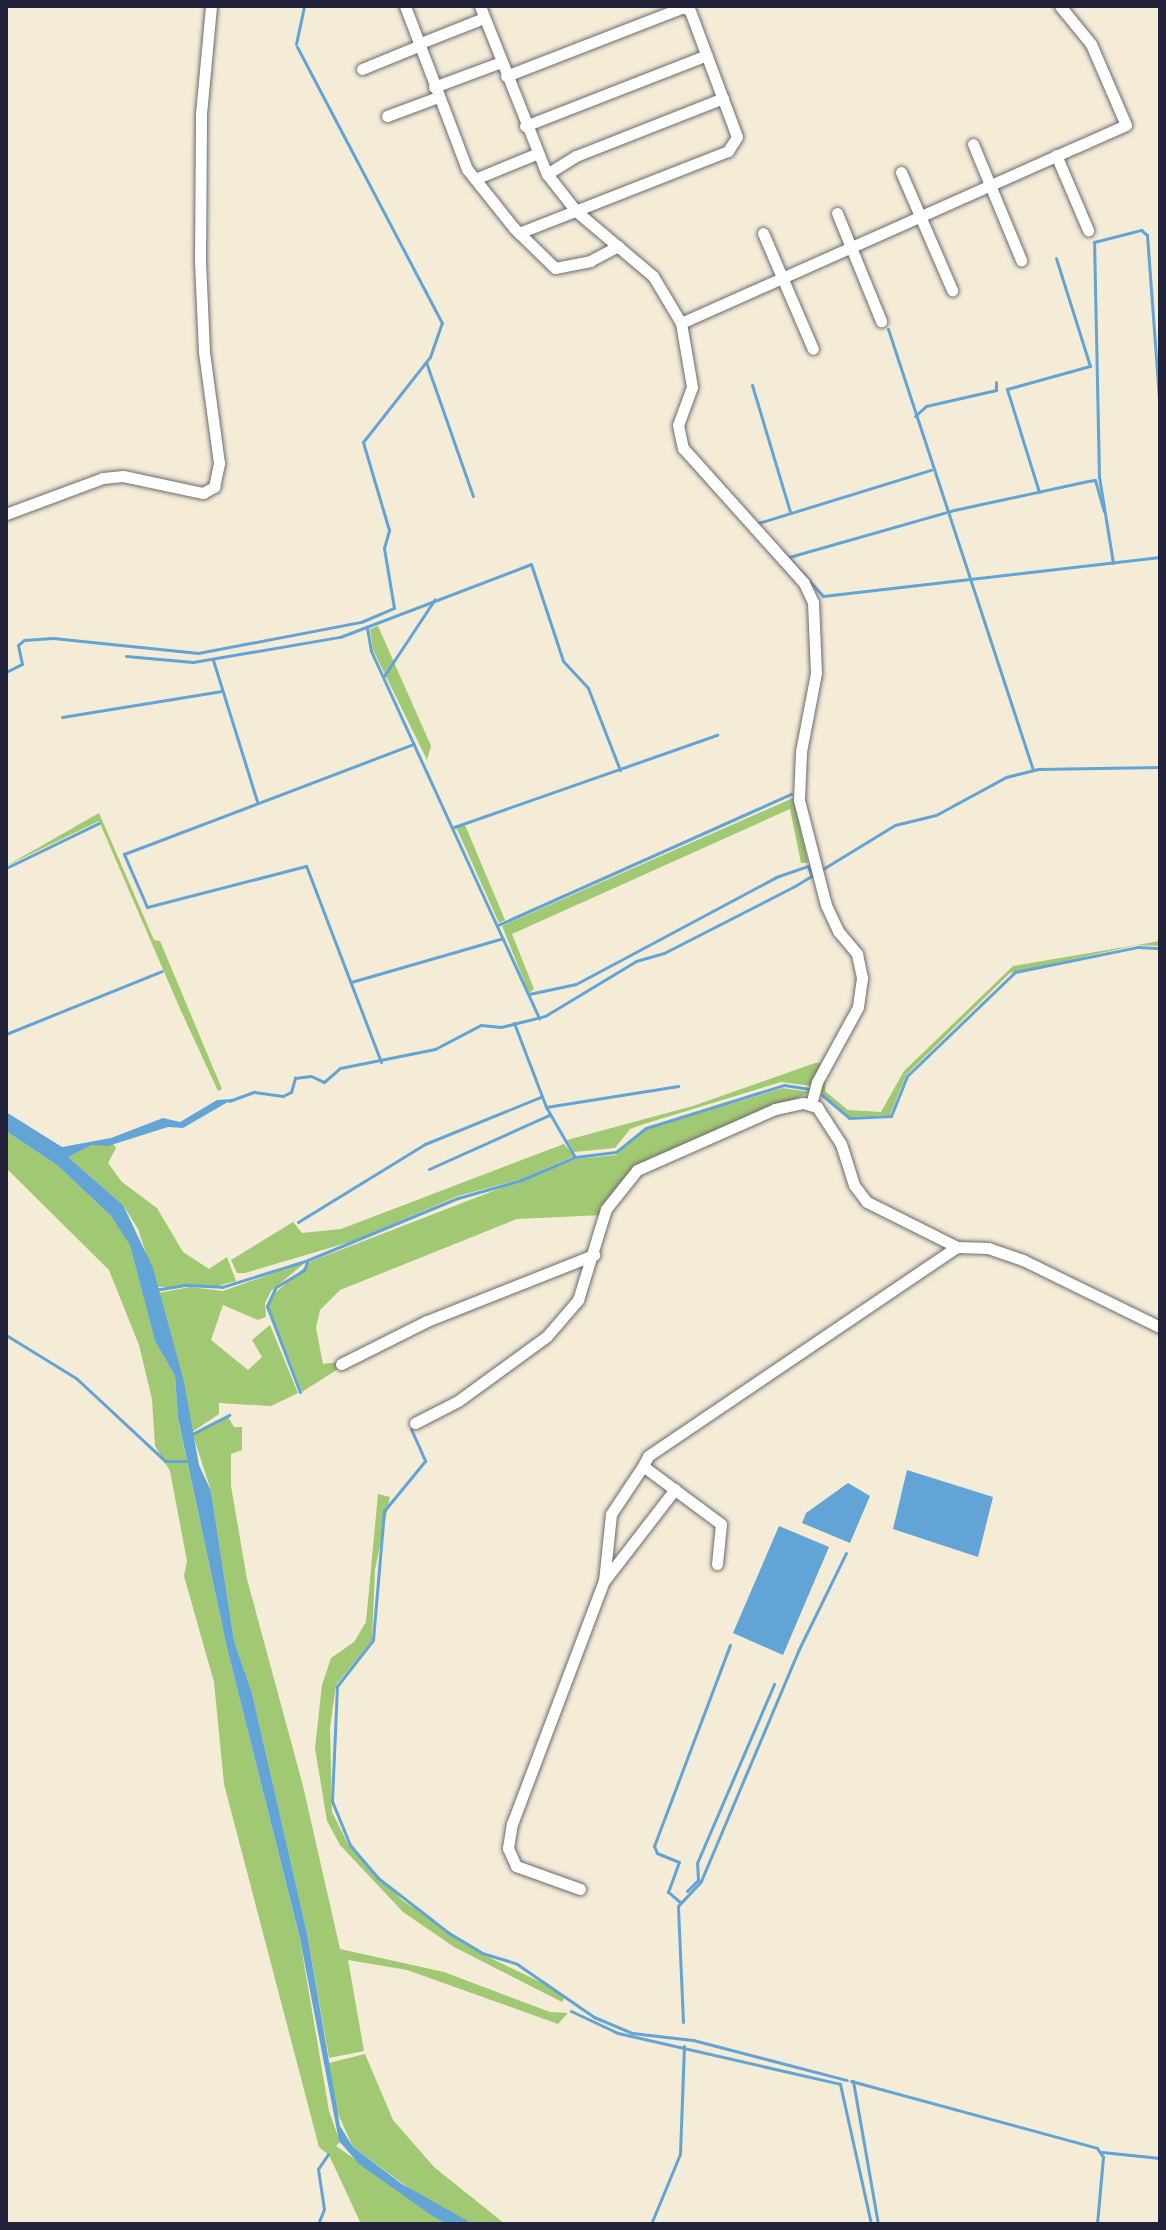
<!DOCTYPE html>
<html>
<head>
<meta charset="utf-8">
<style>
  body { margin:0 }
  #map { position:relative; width:1166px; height:2230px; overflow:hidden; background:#f4ecd6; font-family:Mynerve,sans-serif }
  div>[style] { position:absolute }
  .green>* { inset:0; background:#a1c873 }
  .water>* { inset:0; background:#62a4d6 }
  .stream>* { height:3px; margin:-1.5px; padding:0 1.5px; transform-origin:1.5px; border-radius:1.5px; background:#62a4d6 }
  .roads { filter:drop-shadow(0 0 2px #6c6971) drop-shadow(0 0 2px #6c6971) }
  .street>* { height:11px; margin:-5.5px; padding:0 5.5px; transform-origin:5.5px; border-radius:5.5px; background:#fff }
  span { translate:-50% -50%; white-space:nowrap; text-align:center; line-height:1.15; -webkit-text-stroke:6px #fbf7ec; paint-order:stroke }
  .frame { position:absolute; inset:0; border:8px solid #22223b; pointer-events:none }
</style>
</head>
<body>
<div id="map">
  <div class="green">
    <div style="clip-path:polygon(378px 626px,431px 746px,427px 760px,373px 650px,370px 629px)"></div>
    <div style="clip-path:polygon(793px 798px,808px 863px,801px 863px,790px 809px,512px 934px,534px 989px,529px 993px,502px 926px)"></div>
    <div style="clip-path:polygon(99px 813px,154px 940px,160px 941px,222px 1089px,218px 1091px,181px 1011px,99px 821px,6px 866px)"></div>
    <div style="clip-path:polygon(465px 825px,505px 920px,499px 923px,456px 827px)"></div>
    <div style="clip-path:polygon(1160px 941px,1160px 946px,1137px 945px,1010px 973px,906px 1075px,890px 1115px,850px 1117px,818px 1091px,823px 1073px,848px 1040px,826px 1075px,825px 1091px,848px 1110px,881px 1112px,904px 1071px,1013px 966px)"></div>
    <div style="clip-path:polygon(815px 1063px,821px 1063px,811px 1086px,781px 1082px,644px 1124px,630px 1129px,615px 1148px,574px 1152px,567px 1140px,693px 1106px)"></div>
    <div style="clip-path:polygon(783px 1088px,811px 1092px,657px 1157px,602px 1215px,517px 1219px,340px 1290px,320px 1310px,316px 1328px,323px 1364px,338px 1362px,341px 1367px,302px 1392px,268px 1308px,275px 1293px,312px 1261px,576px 1159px,616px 1155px,641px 1131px)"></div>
    <div style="clip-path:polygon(6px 1131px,57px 1165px,111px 1216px,130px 1244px,155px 1341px,175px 1376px,178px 1419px,227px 1648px,300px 1940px,329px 2111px,340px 2142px,336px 2146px,448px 2224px,361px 2224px,329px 2155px,319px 2147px,224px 1784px,214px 1682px,184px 1576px,187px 1561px,170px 1471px,155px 1446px,152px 1399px,139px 1345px,109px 1270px,6px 1168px)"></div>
    <div style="clip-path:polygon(113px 1144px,116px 1148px,108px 1163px,122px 1182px,157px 1208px,183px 1252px,209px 1269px,227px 1257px,236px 1281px,213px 1287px,157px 1287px,138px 1229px,123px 1205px,68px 1157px,92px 1145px)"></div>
    <div style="clip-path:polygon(564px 1144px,574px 1156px,521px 1179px,458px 1196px,353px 1241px,245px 1273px,237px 1273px,231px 1260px,293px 1222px,302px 1233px,341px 1229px)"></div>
    <div style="clip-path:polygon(307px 1261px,271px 1291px,265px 1303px,266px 1317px,258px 1320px,223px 1305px,211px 1340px,248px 1370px,262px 1357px,252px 1340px,270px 1325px,298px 1393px,271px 1406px,219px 1403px,219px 1414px,192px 1432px,158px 1293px,190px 1287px,223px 1291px)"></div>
    <div style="clip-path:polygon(228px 1417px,234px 1427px,242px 1427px,242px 1450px,231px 1454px,231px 1486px,247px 1579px,303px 1786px,340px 1949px,444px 1972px,550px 2012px,568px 2013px,558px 2024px,407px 1970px,348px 1960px,364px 2051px,329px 2058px,307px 1933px,252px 1693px,234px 1641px,211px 1491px,193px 1435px)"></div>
    <div style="clip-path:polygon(378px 1494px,390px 1497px,375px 1570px,372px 1640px,336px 1685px,330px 1728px,332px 1812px,349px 1846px,402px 1900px,482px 1954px,555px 1989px,565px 1996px,562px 2002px,454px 1947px,403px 1912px,340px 1845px,327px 1821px,315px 1748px,322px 1685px,331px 1658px,354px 1642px,366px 1622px)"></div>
    <div style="clip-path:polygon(365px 2054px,393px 2120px,434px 2167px,505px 2224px,473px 2224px,432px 2205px,353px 2147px,334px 2105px,329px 2063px)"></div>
  </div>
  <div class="water">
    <div style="clip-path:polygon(233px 1099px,183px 1128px,168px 1127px,108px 1146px,92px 1145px,68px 1157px,123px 1205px,153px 1268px,184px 1382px,199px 1465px,211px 1491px,234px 1641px,252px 1693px,307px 1933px,340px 2126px,353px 2147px,402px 2184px,473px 2224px,448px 2224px,434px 2217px,359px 2164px,339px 2141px,300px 1939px,227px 1648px,178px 1418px,175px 1376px,155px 1341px,130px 1245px,111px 1216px,57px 1165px,6px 1131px,6px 1112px,62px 1147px,111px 1138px,163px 1118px,180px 1122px,217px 1100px)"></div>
    <div style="clip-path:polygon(907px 1470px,993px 1497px,978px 1557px,893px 1529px)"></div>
    <div style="clip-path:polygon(848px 1483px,870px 1496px,850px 1543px,802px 1523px,806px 1513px)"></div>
    <div style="clip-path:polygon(779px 1526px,829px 1547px,783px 1655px,733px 1633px)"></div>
  </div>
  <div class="stream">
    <div style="left:296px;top:44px;width:39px;rotate:-78deg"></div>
    <div style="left:888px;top:329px;width:463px;rotate:71.8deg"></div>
    <div style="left:426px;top:362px;width:142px;rotate:70.7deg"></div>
    <div style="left:752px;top:385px;width:133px;rotate:73.3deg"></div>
    <div style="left:915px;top:416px;width:15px;rotate:-42deg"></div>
    <div style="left:926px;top:406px;width:72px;rotate:-12.9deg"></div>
    <div style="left:996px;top:390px;width:8px;rotate:-90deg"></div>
    <div style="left:1039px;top:492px;width:108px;rotate:-107.3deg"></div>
    <div style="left:1007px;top:389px;width:86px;rotate:-15.5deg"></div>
    <div style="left:1090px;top:366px;width:113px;rotate:-107.5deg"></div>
    <div style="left:755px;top:524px;width:184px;rotate:-17.1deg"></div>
    <div style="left:782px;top:551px;width:61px;rotate:47.7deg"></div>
    <div style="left:823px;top:596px;width:339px;rotate:-6.6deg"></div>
    <div style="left:789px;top:557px;width:172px;rotate:-15.9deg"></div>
    <div style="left:954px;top:510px;width:137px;rotate:-12.2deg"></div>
    <div style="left:1088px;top:481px;width:7px;rotate:-8deg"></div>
    <div style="left:1095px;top:480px;width:32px;rotate:74deg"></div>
    <div style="left:1113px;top:563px;width:87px;rotate:-99.2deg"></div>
    <div style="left:1099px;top:477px;width:235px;rotate:-91.2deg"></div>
    <div style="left:1094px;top:242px;width:49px;rotate:-14.3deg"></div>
    <div style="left:1141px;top:230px;width:8px;rotate:40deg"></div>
    <div style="left:1147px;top:235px;width:176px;rotate:85.8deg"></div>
    <div style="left:367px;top:628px;width:23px;rotate:80deg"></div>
    <div style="left:371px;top:651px;width:404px;rotate:65.4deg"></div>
    <div style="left:6px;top:649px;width:11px;rotate:90deg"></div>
    <div style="left:126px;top:656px;width:67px;rotate:5.1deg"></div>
    <div style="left:193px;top:662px;width:149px;rotate:-9.7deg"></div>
    <div style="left:340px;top:637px;width:204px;rotate:-20.9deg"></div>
    <div style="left:531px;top:564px;width:102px;rotate:71.7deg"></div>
    <div style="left:563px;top:661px;width:37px;rotate:47deg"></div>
    <div style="left:588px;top:688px;width:88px;rotate:68.7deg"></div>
    <div style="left:213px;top:660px;width:148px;rotate:72.7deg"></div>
    <div style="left:6px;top:672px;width:18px;rotate:-27deg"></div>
    <div style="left:22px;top:664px;width:19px;rotate:-102deg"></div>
    <div style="left:18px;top:645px;width:8px;rotate:-40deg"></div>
    <div style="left:24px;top:640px;width:29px;rotate:-4deg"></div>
    <div style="left:53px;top:638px;width:146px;rotate:5.9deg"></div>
    <div style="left:198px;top:653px;width:166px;rotate:-10.8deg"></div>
    <div style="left:361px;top:622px;width:36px;rotate:-23deg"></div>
    <div style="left:394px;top:608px;width:61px;rotate:-99.5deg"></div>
    <div style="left:384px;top:548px;width:19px;rotate:-74deg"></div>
    <div style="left:389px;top:530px;width:92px;rotate:-106.5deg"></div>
    <div style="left:363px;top:442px;width:108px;rotate:-51.8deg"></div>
    <div style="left:430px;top:357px;width:36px;rotate:-71deg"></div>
    <div style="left:442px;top:323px;width:312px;rotate:-117.7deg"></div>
    <div style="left:384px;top:676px;width:92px;rotate:-56.5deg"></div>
    <div style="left:62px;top:717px;width:162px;rotate:-9.2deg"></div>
    <div style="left:454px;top:827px;width:279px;rotate:-19.3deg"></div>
    <div style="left:6px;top:868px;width:103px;rotate:-25.8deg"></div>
    <div style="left:498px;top:925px;width:321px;rotate:-24.1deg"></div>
    <div style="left:351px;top:982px;width:158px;rotate:-16.1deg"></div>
    <div style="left:529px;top:994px;width:48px;rotate:-12deg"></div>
    <div style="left:576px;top:984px;width:227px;rotate:-28.1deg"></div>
    <div style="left:776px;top:877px;width:34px;rotate:-19deg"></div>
    <div style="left:808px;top:866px;width:9px;rotate:69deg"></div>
    <div style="left:514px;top:1023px;width:90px;rotate:69.1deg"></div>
    <div style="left:546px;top:1107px;width:58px;rotate:59.9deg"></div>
    <div style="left:6px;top:1034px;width:168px;rotate:-22deg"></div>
    <div style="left:381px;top:1062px;width:210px;rotate:-110.9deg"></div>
    <div style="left:306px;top:866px;width:164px;rotate:165.5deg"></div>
    <div style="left:147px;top:907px;width:58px;rotate:-113.5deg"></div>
    <div style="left:124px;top:854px;width:310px;rotate:-20.8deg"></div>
    <div style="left:822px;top:1095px;width:35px;rotate:40deg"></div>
    <div style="left:849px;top:1118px;width:42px;rotate:-2.7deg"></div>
    <div style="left:891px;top:1116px;width:43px;rotate:-68.2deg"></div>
    <div style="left:907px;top:1076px;width:150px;rotate:-43.9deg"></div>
    <div style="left:1015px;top:972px;width:126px;rotate:-11.5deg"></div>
    <div style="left:1138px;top:947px;width:22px;rotate:3deg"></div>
    <div style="left:229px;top:1101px;width:27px;rotate:-20deg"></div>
    <div style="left:254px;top:1092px;width:29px;rotate:8deg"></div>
    <div style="left:283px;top:1096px;width:9px;rotate:-27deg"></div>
    <div style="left:291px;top:1092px;width:15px;rotate:-74deg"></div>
    <div style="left:295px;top:1078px;width:16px;rotate:-7deg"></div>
    <div style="left:311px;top:1076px;width:14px;rotate:25deg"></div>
    <div style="left:324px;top:1082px;width:21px;rotate:-41deg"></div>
    <div style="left:340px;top:1068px;width:97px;rotate:-11.3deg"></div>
    <div style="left:435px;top:1049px;width:52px;rotate:-27.6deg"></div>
    <div style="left:481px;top:1025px;width:20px;rotate:6deg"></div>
    <div style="left:501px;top:1027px;width:45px;rotate:-14deg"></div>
    <div style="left:545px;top:1016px;width:106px;rotate:-31.1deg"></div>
    <div style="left:636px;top:961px;width:29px;rotate:-16deg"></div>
    <div style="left:664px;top:953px;width:147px;rotate:-27.1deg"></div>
    <div style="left:795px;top:886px;width:117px;rotate:-31.4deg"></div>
    <div style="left:895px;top:825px;width:42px;rotate:-13.7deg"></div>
    <div style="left:936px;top:815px;width:80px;rotate:-28.5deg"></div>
    <div style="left:1006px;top:777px;width:33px;rotate:-14deg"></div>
    <div style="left:1038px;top:769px;width:122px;rotate:-0.9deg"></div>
    <div style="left:546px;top:1107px;width:134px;rotate:-9deg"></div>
    <div style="left:429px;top:1169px;width:132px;rotate:-24.2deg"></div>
    <div style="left:298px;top:1222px;width:149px;rotate:-31.6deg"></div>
    <div style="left:425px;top:1144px;width:125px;rotate:-22.1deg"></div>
    <div style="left:154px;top:1290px;width:33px;rotate:-9deg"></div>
    <div style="left:187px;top:1285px;width:35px;rotate:3deg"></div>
    <div style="left:222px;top:1287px;width:90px;rotate:-17.4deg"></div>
    <div style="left:308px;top:1260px;width:162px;rotate:-22.5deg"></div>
    <div style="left:458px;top:1198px;width:66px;rotate:-15.9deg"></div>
    <div style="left:521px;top:1180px;width:59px;rotate:-23.1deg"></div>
    <div style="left:575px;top:1157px;width:41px;rotate:-7deg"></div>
    <div style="left:616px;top:1152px;width:38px;rotate:-39deg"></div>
    <div style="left:646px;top:1128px;width:145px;rotate:-17.3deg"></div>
    <div style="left:784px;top:1085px;width:26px;rotate:9deg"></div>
    <div style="left:6px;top:1335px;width:82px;rotate:31.6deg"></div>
    <div style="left:76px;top:1378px;width:122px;rotate:43deg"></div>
    <div style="left:165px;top:1461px;width:25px"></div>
    <div style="left:300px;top:1392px;width:92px;rotate:-111deg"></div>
    <div style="left:267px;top:1306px;width:21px;rotate:-65deg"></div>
    <div style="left:276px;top:1287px;width:33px;rotate:-31deg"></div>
    <div style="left:304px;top:1270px;width:11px;rotate:-68deg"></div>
    <div style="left:411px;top:1429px;width:35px;rotate:66deg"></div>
    <div style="left:425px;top:1461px;width:65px;rotate:129.4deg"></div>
    <div style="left:384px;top:1511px;width:129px;rotate:94.9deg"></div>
    <div style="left:373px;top:1640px;width:58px;rotate:128deg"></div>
    <div style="left:337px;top:1686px;width:115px;rotate:92.5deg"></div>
    <div style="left:332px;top:1801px;width:48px;rotate:67.8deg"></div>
    <div style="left:350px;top:1845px;width:43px;rotate:49.7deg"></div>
    <div style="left:378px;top:1878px;width:90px;rotate:37.8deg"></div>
    <div style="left:449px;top:1933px;width:39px;rotate:31deg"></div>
    <div style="left:482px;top:1953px;width:37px;rotate:17deg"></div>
    <div style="left:517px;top:1964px;width:93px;rotate:34.5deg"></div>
    <div style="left:594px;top:2017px;width:41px;rotate:22.8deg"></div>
    <div style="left:632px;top:2033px;width:61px;rotate:6.5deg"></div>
    <div style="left:693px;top:2040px;width:159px;rotate:14.6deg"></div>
    <div style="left:192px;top:1434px;width:42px;rotate:-27.2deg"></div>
    <div style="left:687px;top:1891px;width:16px;rotate:-45deg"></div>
    <div style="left:698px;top:1880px;width:17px;rotate:-93deg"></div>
    <div style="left:697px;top:1863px;width:195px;rotate:-66.7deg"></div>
    <div style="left:680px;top:1902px;width:16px;rotate:-140deg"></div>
    <div style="left:668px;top:1892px;width:32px;rotate:-70deg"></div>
    <div style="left:679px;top:1862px;width:24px;rotate:-158deg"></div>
    <div style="left:657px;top:1853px;width:8px;rotate:-113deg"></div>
    <div style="left:654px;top:1846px;width:215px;rotate:-69.3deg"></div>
    <div style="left:571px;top:2011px;width:52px;rotate:25.1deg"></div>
    <div style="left:618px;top:2033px;width:228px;rotate:12.9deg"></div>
    <div style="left:840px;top:2084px;width:143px;rotate:77.5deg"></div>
    <div style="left:683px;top:2022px;width:116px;rotate:-92.5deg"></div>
    <div style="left:678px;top:1906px;width:34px;rotate:-47deg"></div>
    <div style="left:701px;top:1881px;width:250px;rotate:-67.1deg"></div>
    <div style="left:798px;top:1651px;width:109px;rotate:-63.9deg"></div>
    <div style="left:851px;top:2081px;width:255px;rotate:15.2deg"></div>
    <div style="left:1097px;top:2148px;width:11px;rotate:56deg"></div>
    <div style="left:1103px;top:2157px;width:67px;rotate:95.1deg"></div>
    <div style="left:853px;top:2081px;width:145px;rotate:80.1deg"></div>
    <div style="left:1102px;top:2152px;width:58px;rotate:5.9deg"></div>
    <div style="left:318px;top:2224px;width:16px;rotate:-68deg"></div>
    <div style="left:324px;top:2209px;width:40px;rotate:-98.5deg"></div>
    <div style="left:318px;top:2169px;width:18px;rotate:-56deg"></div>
    <div style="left:651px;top:2224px;width:76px;rotate:-67.5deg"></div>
    <div style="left:680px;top:2154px;width:108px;rotate:-87.9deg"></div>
  </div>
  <div class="roads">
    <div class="street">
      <div style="left:405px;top:6px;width:174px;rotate:69.2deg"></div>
      <div style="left:467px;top:169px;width:75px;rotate:51.5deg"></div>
      <div style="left:514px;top:228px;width:57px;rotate:44.3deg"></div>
      <div style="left:555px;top:268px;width:36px;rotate:-11deg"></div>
      <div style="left:590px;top:261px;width:32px;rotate:-28deg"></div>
      <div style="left:480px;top:6px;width:181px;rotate:68.3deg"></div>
      <div style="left:547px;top:174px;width:47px;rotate:51.9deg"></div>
      <div style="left:576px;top:211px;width:101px;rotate:40.2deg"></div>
      <div style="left:653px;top:276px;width:55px;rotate:59.2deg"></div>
      <div style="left:681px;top:323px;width:487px;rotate:-24deg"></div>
      <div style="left:1126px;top:125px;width:88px;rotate:-113.4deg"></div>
      <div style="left:1091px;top:44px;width:49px;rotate:-129.2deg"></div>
      <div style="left:418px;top:44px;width:71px;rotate:-21.5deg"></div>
      <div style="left:362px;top:69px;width:61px;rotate:-22.3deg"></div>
      <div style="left:506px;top:76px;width:191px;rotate:-21.2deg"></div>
      <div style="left:684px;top:7px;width:7px;rotate:34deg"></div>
      <div style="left:690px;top:11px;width:134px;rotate:69.5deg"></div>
      <div style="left:737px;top:137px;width:17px;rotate:123deg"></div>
      <div style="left:728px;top:151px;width:225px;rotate:158.6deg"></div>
      <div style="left:434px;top:87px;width:72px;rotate:-20.5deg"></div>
      <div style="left:387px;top:116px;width:54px;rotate:-20.4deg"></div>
      <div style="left:525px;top:126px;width:195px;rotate:-21.3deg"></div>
      <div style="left:973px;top:144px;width:126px;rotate:67.5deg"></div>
      <div style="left:1056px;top:155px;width:82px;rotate:66.9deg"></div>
      <div style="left:901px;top:172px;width:129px;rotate:66.6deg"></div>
      <div style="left:547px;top:174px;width:34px;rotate:-32deg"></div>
      <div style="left:576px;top:156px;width:158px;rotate:-21.5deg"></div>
      <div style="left:475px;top:179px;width:66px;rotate:-22.3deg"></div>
      <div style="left:837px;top:213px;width:117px;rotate:67.8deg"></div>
      <div style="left:763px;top:233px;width:126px;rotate:66.7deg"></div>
      <div style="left:681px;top:323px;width:65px;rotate:80.2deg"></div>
      <div style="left:692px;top:387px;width:40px;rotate:110.2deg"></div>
      <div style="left:678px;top:425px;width:24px;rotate:78deg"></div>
      <div style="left:683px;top:448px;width:181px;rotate:48.1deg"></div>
      <div style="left:804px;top:583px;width:21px;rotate:65deg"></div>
      <div style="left:813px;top:602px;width:71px;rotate:87.6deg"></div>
      <div style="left:816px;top:673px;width:80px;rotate:100.8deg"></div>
      <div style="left:801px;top:752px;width:48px;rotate:92.4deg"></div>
      <div style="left:799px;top:800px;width:108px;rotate:75.6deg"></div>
      <div style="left:826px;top:905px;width:29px;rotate:65deg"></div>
      <div style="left:838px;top:931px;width:30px;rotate:50deg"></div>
      <div style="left:857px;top:954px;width:25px;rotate:78deg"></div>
      <div style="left:862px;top:978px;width:29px;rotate:98deg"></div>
      <div style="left:858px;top:1007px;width:85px;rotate:118.7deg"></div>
      <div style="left:817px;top:1082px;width:23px;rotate:105deg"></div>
      <div style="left:6px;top:514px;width:103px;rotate:-20.4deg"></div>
      <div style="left:103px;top:478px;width:20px;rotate:-6deg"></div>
      <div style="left:123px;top:476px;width:82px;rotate:12deg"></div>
      <div style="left:203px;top:493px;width:13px;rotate:-29deg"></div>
      <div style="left:214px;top:487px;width:25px;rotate:-78deg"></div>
      <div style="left:219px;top:463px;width:112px;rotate:-97.7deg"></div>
      <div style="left:204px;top:352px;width:90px;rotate:-92.5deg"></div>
      <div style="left:200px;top:262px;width:148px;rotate:-89.6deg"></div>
      <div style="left:201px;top:114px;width:108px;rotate:-84.7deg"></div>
      <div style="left:341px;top:1364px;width:96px;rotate:-26.6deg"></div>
      <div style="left:427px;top:1321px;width:180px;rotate:-21.6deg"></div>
      <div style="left:415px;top:1423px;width:48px;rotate:-27.1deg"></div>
      <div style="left:458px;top:1401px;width:110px;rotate:-36.1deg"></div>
      <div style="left:547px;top:1336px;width:48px;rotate:-49.3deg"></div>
      <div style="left:578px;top:1300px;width:95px;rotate:-72.9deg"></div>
      <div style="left:606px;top:1209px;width:50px;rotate:-51.5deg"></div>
      <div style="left:637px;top:1170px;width:151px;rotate:-23.8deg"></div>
      <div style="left:775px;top:1109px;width:29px;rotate:-12deg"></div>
      <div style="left:803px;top:1103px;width:15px;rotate:16deg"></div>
      <div style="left:817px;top:1107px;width:44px;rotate:57deg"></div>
      <div style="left:841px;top:1144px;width:43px;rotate:72.4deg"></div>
      <div style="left:854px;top:1185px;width:21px;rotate:53deg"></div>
      <div style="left:867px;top:1202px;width:101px;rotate:26.6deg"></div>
      <div style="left:717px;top:1564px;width:40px;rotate:-84.3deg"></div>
      <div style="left:721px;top:1524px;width:97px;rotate:-143.4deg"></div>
      <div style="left:643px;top:1466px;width:11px;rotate:-63deg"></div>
      <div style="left:648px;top:1456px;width:373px;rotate:-34.1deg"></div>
      <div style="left:957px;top:1247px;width:31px;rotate:2deg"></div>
      <div style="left:988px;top:1248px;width:37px;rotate:19deg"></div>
      <div style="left:1023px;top:1260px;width:153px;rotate:26.1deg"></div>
      <div style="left:604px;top:1581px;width:67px;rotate:-84deg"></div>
      <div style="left:611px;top:1514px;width:58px;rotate:-56.3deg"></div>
      <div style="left:580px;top:1889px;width:68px;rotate:-160.2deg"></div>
      <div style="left:516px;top:1866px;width:20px;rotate:-114deg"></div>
      <div style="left:508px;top:1848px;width:24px;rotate:-81deg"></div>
      <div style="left:512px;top:1824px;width:260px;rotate:-69.3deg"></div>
      <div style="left:604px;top:1581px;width:116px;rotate:-52.3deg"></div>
    </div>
  </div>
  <div class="frame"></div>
</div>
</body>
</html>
